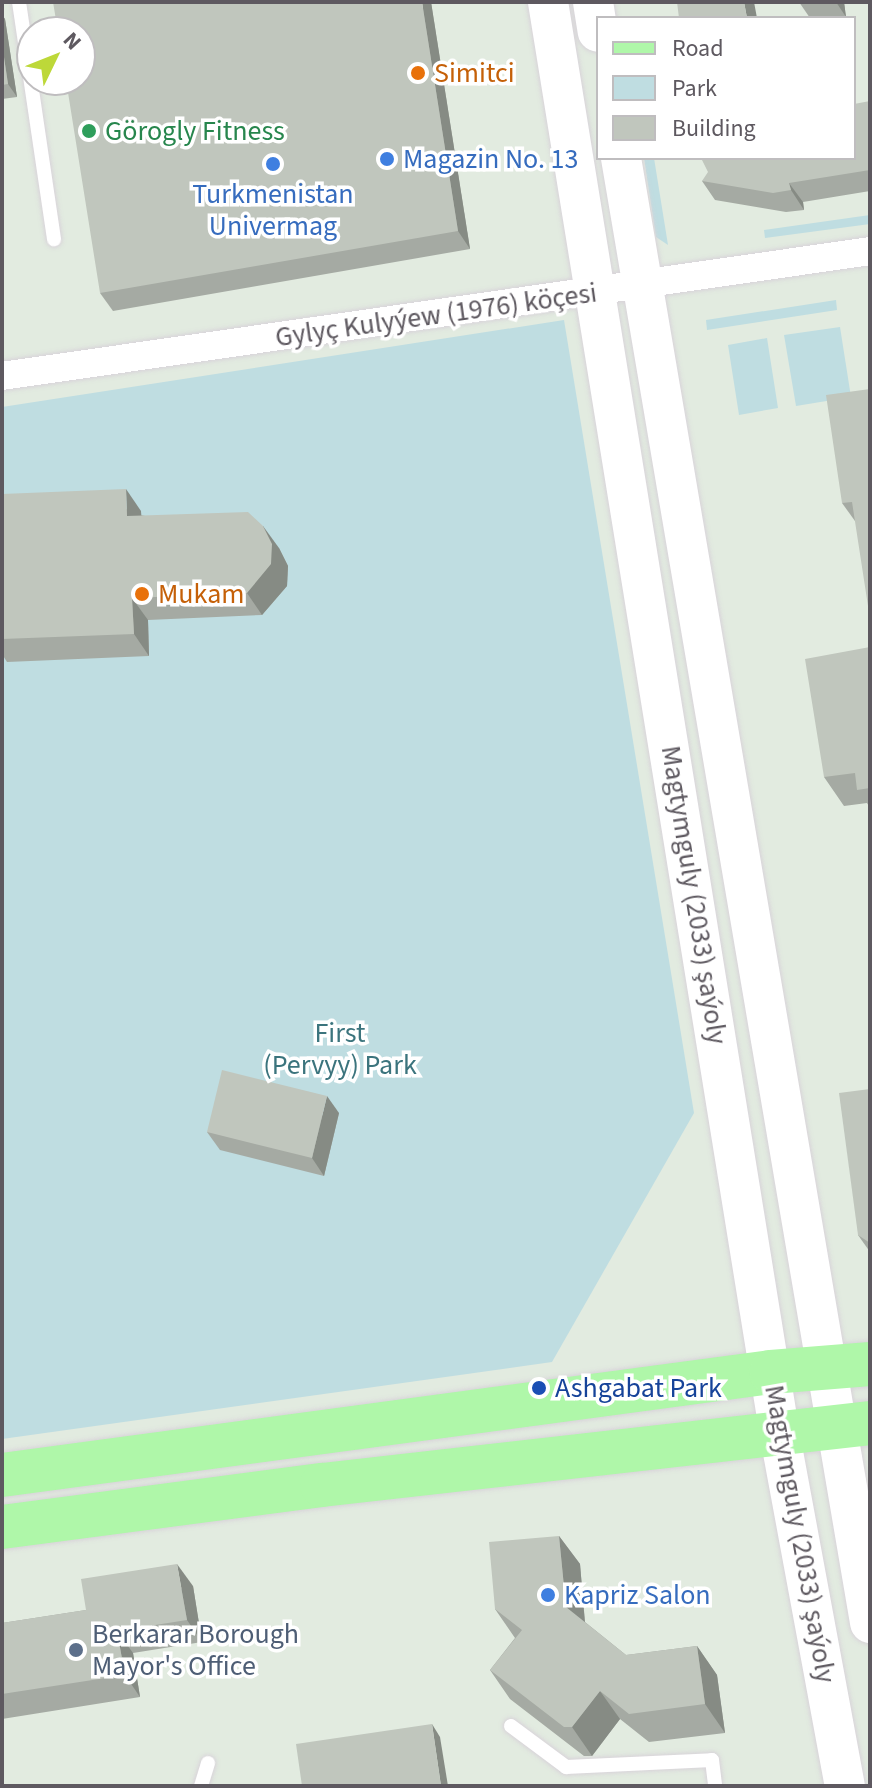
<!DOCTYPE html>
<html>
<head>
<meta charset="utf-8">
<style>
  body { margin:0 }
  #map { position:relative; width:872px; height:1788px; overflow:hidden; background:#e2ebe0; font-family:"Source Sans 3",sans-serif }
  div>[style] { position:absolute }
  .green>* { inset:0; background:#bfdde1 }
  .roads { filter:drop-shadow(0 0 2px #d8d3d9) drop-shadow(0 0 2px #d8d3d9) }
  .service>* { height:14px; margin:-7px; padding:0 7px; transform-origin:7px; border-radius:7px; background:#fff }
  .minor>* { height:28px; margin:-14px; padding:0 14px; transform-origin:14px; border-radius:14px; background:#fff }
  .secondary>* { height:40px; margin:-20px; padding:0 20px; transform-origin:20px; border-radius:20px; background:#fff }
  .primary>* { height:44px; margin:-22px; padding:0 22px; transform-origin:22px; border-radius:22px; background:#aff7a9 }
  .wall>* { inset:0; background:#a5aaa3 }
  .shaded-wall>* { inset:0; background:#868b84 }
  .building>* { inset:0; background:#c0c6bd }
  .dots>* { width:22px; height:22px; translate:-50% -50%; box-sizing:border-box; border:4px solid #fff; border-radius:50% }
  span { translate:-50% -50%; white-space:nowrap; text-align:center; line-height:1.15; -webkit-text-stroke:7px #fff; paint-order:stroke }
  .food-label { font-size:28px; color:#c56008 }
  .left { translate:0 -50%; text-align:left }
  .leisure-label { font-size:28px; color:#27864d }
  .shop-label { font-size:28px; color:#366cbe }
  .street-label { font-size:28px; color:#5e5960 }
  .park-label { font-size:28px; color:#3b747d }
  .transit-label { font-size:28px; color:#164399 }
  .service-label { font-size:28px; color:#4e5e75 }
  .frame { position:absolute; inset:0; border:4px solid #5e5960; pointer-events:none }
  .legend { position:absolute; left:596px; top:16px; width:260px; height:144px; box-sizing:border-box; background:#fff; border:2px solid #bfbdbf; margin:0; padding:10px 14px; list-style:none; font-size:24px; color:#5e5960 }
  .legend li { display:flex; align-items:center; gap:16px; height:40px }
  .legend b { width:40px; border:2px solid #bfbdbf }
  .north { position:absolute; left:16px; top:16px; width:80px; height:80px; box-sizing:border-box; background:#fff; border:2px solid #bfbdbf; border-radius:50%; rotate:47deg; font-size:22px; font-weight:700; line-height:32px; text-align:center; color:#5e5960 }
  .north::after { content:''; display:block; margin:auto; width:28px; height:36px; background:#bdd839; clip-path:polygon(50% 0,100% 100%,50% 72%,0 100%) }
</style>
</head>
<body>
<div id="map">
  <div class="green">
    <div style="clip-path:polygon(644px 158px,654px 158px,668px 245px,656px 237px)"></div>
    <div style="clip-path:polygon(870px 215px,870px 224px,765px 238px,764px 230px)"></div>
    <div style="clip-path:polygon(836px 300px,837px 310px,707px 330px,706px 320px)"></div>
    <div style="clip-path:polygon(564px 320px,694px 1113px,552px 1362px,2px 1439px,2px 407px)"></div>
    <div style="clip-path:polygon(840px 327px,851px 397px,796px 406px,784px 335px)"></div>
    <div style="clip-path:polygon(767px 338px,778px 408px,739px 415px,728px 345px)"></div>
  </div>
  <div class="roads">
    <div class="service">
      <div style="left:19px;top:2px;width:240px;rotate:81.6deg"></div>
      <div style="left:511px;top:1726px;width:69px;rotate:36.7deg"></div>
      <div style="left:566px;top:1767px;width:146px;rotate:-2.7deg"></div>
      <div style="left:712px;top:1760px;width:26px;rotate:83deg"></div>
      <div style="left:201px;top:1786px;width:24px;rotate:-73deg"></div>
    </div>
    <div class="minor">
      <div style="left:2px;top:376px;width:877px;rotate:-8.19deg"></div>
    </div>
    <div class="secondary">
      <div style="left:548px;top:2px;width:1453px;rotate:80.81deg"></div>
      <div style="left:780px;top:1436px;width:356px;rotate:79.5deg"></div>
      <div style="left:593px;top:2px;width:30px;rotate:81deg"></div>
      <div style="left:621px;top:158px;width:1486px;rotate:80.35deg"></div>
    </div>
    <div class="primary">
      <div style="left:2px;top:1475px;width:776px;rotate:-7.63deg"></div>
      <div style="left:771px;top:1372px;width:99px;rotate:-4.6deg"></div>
      <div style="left:2px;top:1527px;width:323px;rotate:-7.5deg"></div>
      <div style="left:322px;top:1485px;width:551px;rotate:-6.45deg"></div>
    </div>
  </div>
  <div class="wall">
    <div style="clip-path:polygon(431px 2px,470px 249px,113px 311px,100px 293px)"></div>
    <div style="clip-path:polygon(799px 2px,844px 2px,846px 17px,810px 18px)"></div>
    <div style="clip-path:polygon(2px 15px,5px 19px,17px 97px,2px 99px)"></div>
    <div style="clip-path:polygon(870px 101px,870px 191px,803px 202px,804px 210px,786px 212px,715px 200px,702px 181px)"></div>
    <div style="clip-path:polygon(870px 389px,855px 521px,842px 503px)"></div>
    <div style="clip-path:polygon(2px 494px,141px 511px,141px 515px,279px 548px,288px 566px,287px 586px,262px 615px,148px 620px,149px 656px,7px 662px,2px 654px)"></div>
    <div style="clip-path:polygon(870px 647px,870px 808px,867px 803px,844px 806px,824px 777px)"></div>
    <div style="clip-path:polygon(870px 1089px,870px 1252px,858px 1235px)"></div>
    <div style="clip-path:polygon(339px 1113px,324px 1176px,220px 1150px,207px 1132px)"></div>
    <div style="clip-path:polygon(559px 1536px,580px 1564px,585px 1622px,626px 1655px,697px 1646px,717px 1675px,725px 1733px,649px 1742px,620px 1719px,592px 1756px,584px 1756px,510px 1699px,490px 1670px,515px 1638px,495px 1609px)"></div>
    <div style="clip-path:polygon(193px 1586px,202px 1642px,133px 1653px,140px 1697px,2px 1719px,2px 1623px,86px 1610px)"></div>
  </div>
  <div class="shaded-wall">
    <div style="clip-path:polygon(422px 2px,431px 2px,470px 249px,458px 231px)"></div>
    <div style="clip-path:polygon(744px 2px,754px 2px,757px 18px,747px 18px)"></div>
    <div style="clip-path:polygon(836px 2px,844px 2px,846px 17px)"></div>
    <div style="clip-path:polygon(2px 15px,5px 19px,17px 97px,8px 84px,2px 44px)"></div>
    <div style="clip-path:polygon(789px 183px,803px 202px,804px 210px,791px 190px)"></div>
    <div style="clip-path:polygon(126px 489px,141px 511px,143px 538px,127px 516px)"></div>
    <div style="clip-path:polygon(263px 526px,279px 548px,288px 566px,287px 586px,262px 615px,247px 593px)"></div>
    <div style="clip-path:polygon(132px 598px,148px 620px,149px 656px,134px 634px)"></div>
    <div style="clip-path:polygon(327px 1096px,339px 1113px,324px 1176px,312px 1158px)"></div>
    <div style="clip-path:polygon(559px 1536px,580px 1564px,586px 1636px,566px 1607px)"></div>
    <div style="clip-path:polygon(177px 1564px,193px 1586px,202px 1642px,187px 1620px)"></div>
    <div style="clip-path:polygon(117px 1631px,133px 1653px,140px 1697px,125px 1675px)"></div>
    <div style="clip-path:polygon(697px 1646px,717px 1675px,725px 1733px,705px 1704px)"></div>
    <div style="clip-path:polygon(600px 1691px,620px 1719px,592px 1756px,572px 1727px)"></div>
    <div style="clip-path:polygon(432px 1724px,440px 1737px,448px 1786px,441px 1786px)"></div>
  </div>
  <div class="building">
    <div style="clip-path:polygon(53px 2px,422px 2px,458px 231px,100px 293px,66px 80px,80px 80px,80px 32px,58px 32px)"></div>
    <div style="clip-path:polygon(677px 2px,744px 2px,747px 18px,679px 18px)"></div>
    <div style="clip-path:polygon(2px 44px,8px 84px,2px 85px)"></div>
    <div style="clip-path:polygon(870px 101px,870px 170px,789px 183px,791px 190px,773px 193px,702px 181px,708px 172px,701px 158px,854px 158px,854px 104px)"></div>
    <div style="clip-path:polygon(870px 389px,870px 619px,852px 502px,842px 503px,826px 395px)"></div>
    <div style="clip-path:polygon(126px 489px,127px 516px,248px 512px,263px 526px,272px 544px,271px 564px,247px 593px,132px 598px,134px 634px,2px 639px,2px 494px)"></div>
    <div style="clip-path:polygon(870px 647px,870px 788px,857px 790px,855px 773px,824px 777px,805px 659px)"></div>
    <div style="clip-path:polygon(222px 1070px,327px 1096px,312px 1158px,207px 1132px)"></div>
    <div style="clip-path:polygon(870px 1089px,870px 1243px,858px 1235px,839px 1093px)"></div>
    <div style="clip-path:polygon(559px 1536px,566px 1607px,626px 1655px,697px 1646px,705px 1704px,629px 1714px,600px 1691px,572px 1727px,564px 1727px,490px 1670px,522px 1630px,495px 1609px,489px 1542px)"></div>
    <div style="clip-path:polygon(177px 1564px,187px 1620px,117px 1631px,125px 1675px,2px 1694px,2px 1623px,86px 1610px,81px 1579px)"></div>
    <div style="clip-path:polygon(432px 1724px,441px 1786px,302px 1786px,296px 1744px)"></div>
  </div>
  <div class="dots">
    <div style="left:418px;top:73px;background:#e8710a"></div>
    <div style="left:89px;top:131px;background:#2e9e5b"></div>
    <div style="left:387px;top:159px;background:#3f7fe0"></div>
    <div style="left:273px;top:164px;background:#3f7fe0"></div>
    <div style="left:142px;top:594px;background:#e8710a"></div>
    <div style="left:539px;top:1388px;background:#1a4fb4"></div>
    <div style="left:548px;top:1595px;background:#3f7fe0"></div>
    <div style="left:76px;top:1650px;background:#5c6f8a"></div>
  </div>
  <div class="food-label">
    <span class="left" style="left:434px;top:73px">Simitci</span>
    <span class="left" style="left:158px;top:594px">Mukam</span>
  </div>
  <div class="leisure-label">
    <span class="left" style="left:105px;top:131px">Görogly Fitness</span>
  </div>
  <div class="shop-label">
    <span class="left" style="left:403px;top:159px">Magazin No. 13</span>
    <span style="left:273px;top:210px">Turkmenistan<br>Univermag</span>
    <span class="left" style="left:564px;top:1595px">Kapriz Salon</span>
  </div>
  <div class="street-label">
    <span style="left:436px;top:315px;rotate:-8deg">Gylyç Kulyýew (1976) köçesi</span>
    <span style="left:694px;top:895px;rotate:81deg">Magtymguly (2033) şaýoly</span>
    <span style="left:800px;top:1534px;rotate:80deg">Magtymguly (2033) şaýoly</span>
  </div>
  <div class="park-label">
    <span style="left:340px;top:1049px">First<br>(Pervyy) Park</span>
  </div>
  <div class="transit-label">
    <span class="left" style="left:555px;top:1388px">Ashgabat Park</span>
  </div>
  <div class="service-label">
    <span class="left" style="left:92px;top:1650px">Berkarar Borough<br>Mayor's Office</span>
  </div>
  <div class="frame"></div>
  <ul class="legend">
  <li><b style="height:10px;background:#aff7a9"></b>Road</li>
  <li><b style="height:22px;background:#bfdde1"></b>Park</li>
  <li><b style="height:22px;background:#c0c6bd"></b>Building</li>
  </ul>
  <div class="north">N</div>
</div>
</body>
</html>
